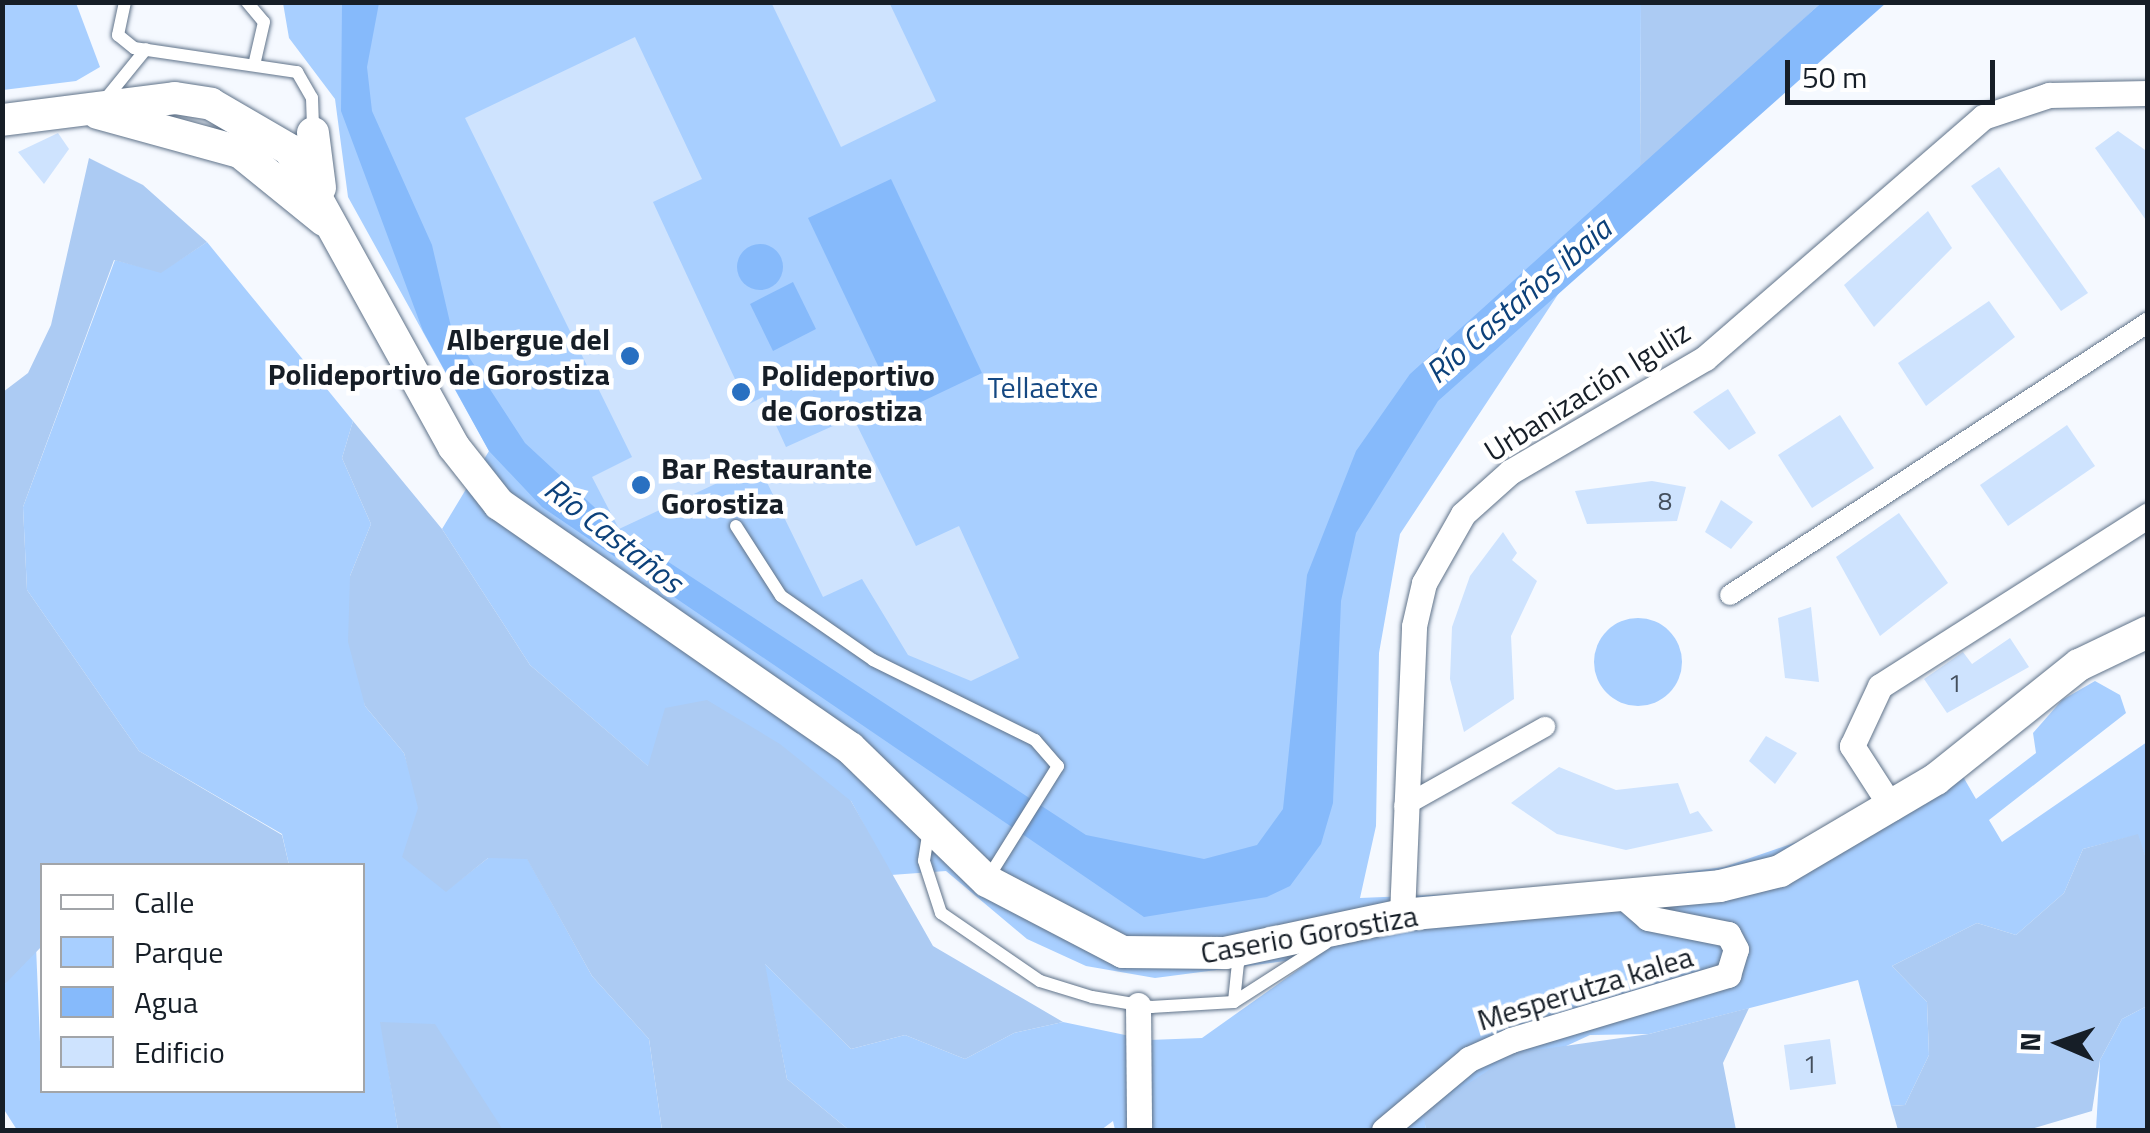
<!DOCTYPE html>
<html>
<head>
<meta charset="utf-8">
<style>
  body { margin:0 }
  #map { position:relative; width:2150px; height:1133px; overflow:hidden; background:#f5f9ff; font-family:"Titillium Web",sans-serif }
  div>[style] { position:absolute }
  .green>* { inset:0; background:#a8cfff }
  .round { border-radius:50% }
  .forest>* { inset:0; background:#accbf3 }
  .water>* { inset:0; background:#86bafb }
  .building>* { inset:0; background:#cee3fe }
  .roads { filter:drop-shadow(0 0 2px #60738a) drop-shadow(0 0 2px #60738a) }
  .service>* { height:12px; margin:-6px; padding:0 6px; transform-origin:6px; border-radius:6px; background:#fff }
  .pedestrian>* { height:20px; margin:-10px; padding:0 10px; transform-origin:10px; border-radius:10px; background:#fff }
  .minor>* { height:25px; margin:-12.5px; padding:0 12.5px; transform-origin:12.5px; border-radius:12.5px; background:#fff }
  .tertiary>* { height:32px; margin:-16px; padding:0 16px; transform-origin:16px; border-radius:16px; background:#fff }
  .dots>* { width:28px; height:28px; translate:-50% -50%; box-sizing:border-box; border:5px solid #fff; border-radius:50% }
  span { translate:-50% -50%; white-space:nowrap; text-align:center; line-height:1.15; -webkit-text-stroke:9px #fff; paint-order:stroke }
  .number-label { font-size:25px; color:#444f5d }
  .number-label span { -webkit-text-stroke-width:0 }
  .poi-label { font-size:30px; color:#161e27; font-weight:700 }
  .right { translate:-100% -50%; text-align:right }
  .left { translate:0 -50%; text-align:left }
  .park-label { font-size:30px; color:#154882 }
  .street-label { font-size:30px; color:#161e27 }
  .water-label { font-size:32px; color:#0c417a; font-style:italic }
  .frame { position:absolute; inset:0; border:5px solid #161e27; pointer-events:none }
  .legend { position:absolute; left:40px; top:863px; width:325px; height:230px; box-sizing:border-box; background:#fff; border:2px solid #a2a5a9; margin:0; padding:12px 18px; list-style:none; font-size:30px; color:#161e27 }
  .legend li { display:flex; align-items:center; gap:20px; height:50px }
  .legend b { width:50px; border:2px solid #a2a5a9 }
  .north { position:absolute; left:2010px; top:993px; width:100px; height:100px; -webkit-text-stroke:8px #fff; paint-order:stroke; rotate:272deg; font-size:28px; font-weight:700; line-height:40px; text-align:center; color:#161e27 }
  .north::after { content:''; display:block; margin:auto; width:35px; height:45px; background:#161e27; clip-path:polygon(50% 0,100% 100%,50% 72%,0 100%) }
  .scale { position:absolute; left:1785px; top:60px; width:210px; height:45px; box-sizing:border-box; border:5px solid #161e27; border-top:0; padding-left:12px; font-size:30px; line-height:35px; white-space:nowrap; color:#161e27; -webkit-text-stroke:8px #fff; paint-order:stroke }
</style>
</head>
<body>
<div id="map">
  <div class="green">
    <div style="clip-path:polygon(2px 3px,76px 3px,100px 67px,76px 81px,3px 90px)"></div>
    <div style="clip-path:polygon(283px 3px,1641px 3px,1640px 170px,1400px 534px,1379px 653px,1376px 826px,1360px 898px,1549px 890px,1724px 867px,1835px 829px,1950px 754px,1976px 799px,2036px 753px,2033px 733px,2062px 700px,2095px 681px,2120px 695px,2126px 713px,1989px 820px,2002px 842px,2147px 742px,2147px 861px,2137px 835px,2083px 849px,2064px 893px,2016px 935px,1977px 923px,1892px 966px,1927px 1002px,1929px 1055px,1905px 1105px,1891px 1106px,1858px 980px,1649px 1034px,1590px 1035px,1424px 1112px,1426px 1130px,1115px 1130px,1113px 1121px,1101px 1130px,849px 1130px,787px 1079px,764px 963px,851px 1049px,905px 1035px,965px 1059px,1014px 1033px,1063px 1022px,1149px 1040px,1202px 1038px,1316px 957px,1155px 978px,1086px 966px,1027px 939px,946px 871px,891px 875px,851px 801px,649px 767px,530px 665px,442px 529px,489px 451px,348px 197px,335px 99px,289px 38px)"></div>
    <div style="clip-path:polygon(207px 242px,353px 421px,342px 458px,371px 524px,350px 576px,365px 706px,404px 753px,446px 891px,488px 858px,527px 858px,592px 976px,649px 1039px,662px 1130px,503px 1130px,381px 1022px,398px 1130px,17px 1130px,3px 1108px,3px 986px,36px 946px,42px 1090px,362px 1090px,362px 866px,289px 865px,282px 834px,139px 751px,27px 590px,23px 507px,115px 260px,161px 272px)"></div>
    <div class="round" style="left:1594px;top:618px;width:88px;height:88px"></div>
    <div style="clip-path:polygon(2147px 1006px,2147px 1130px,2096px 1130px,2100px 1060px,2122px 1019px)"></div>
  </div>
  <div class="forest">
    <div style="clip-path:polygon(1641px 3px,1821px 3px,1640px 170px)"></div>
    <div style="clip-path:polygon(89px 158px,143px 185px,207px 242px,161px 273px,114px 260px,23px 507px,27px 590px,139px 751px,282px 835px,289px 865px,42px 866px,42px 946px,3px 986px,3px 392px,28px 373px,51px 325px)"></div>
    <div style="clip-path:polygon(353px 421px,442px 529px,530px 665px,648px 766px,665px 708px,707px 700px,780px 744px,851px 801px,933px 946px,1063px 1022px,1014px 1033px,965px 1059px,905px 1035px,851px 1049px,765px 964px,787px 1079px,849px 1130px,662px 1130px,649px 1039px,592px 976px,527px 859px,488px 858px,446px 892px,402px 857px,418px 808px,404px 753px,365px 706px,348px 642px,350px 576px,371px 524px,342px 458px)"></div>
    <div style="clip-path:polygon(2138px 834px,2147px 861px,2147px 1006px,2122px 1019px,2100px 1060px,2092px 1111px,2028px 1130px,1898px 1130px,1891px 1106px,1905px 1105px,1929px 1055px,1927px 1002px,1892px 966px,1977px 923px,2016px 935px,2064px 893px,2083px 849px)"></div>
    <div style="clip-path:polygon(1749px 1008px,1723px 1063px,1736px 1130px,1426px 1130px,1423px 1113px,1515px 1053px,1649px 1034px)"></div>
    <div style="clip-path:polygon(380px 1022px,435px 1024px,503px 1130px,398px 1130px)"></div>
  </div>
  <div class="water">
    <div style="clip-path:polygon(342px 3px,379px 3px,367px 67px,372px 111px,432px 245px,452px 331px,525px 443px,618px 529px,1086px 835px,1204px 859px,1257px 845px,1283px 809px,1307px 575px,1356px 451px,1410px 374px,1821px 3px,1886px 3px,1438px 401px,1356px 533px,1341px 601px,1333px 803px,1321px 844px,1290px 886px,1267px 897px,1144px 917px,542px 507px,489px 451px,423px 331px,341px 111px)"></div>
    <div style="clip-path:polygon(891px 179px,982px 373px,900px 412px,808px 218px)"></div>
    <div class="round" style="left:737px;top:244px;width:46px;height:46px"></div>
    <div style="clip-path:polygon(793px 282px,816px 329px,773px 351px,750px 304px)"></div>
  </div>
  <div class="building">
    <div style="clip-path:polygon(771px 2px,889px 2px,936px 101px,841px 147px)"></div>
    <div style="clip-path:polygon(635px 37px,702px 179px,653px 202px,747px 405px,763px 397px,786px 447px,853px 417px,916px 546px,959px 526px,1019px 658px,971px 681px,908px 655px,862px 579px,823px 597px,758px 464px,619px 529px,592px 477px,632px 457px,465px 118px)"></div>
    <div style="clip-path:polygon(2118px 131px,2148px 152px,2148px 223px,2095px 148px)"></div>
    <div style="clip-path:polygon(58px 133px,69px 149px,44px 184px,18px 152px)"></div>
    <div style="clip-path:polygon(1999px 167px,2088px 293px,2061px 311px,1971px 186px)"></div>
    <div style="clip-path:polygon(1928px 211px,1952px 248px,1874px 327px,1844px 285px)"></div>
    <div style="clip-path:polygon(1989px 301px,2015px 337px,1926px 406px,1898px 363px)"></div>
    <div style="clip-path:polygon(1728px 389px,1756px 433px,1729px 450px,1693px 412px)"></div>
    <div style="clip-path:polygon(1840px 415px,1874px 468px,1812px 508px,1778px 455px)"></div>
    <div style="clip-path:polygon(2067px 425px,2095px 466px,2008px 526px,1980px 485px)"></div>
    <div style="clip-path:polygon(1652px 481px,1686px 487px,1677px 521px,1587px 524px,1575px 491px)"></div>
    <div style="clip-path:polygon(1721px 500px,1753px 522px,1731px 549px,1705px 532px)"></div>
    <div style="clip-path:polygon(1899px 513px,1948px 583px,1880px 636px,1836px 557px)"></div>
    <div style="clip-path:polygon(1503px 532px,1517px 553px,1512px 560px,1537px 581px,1511px 636px,1514px 699px,1464px 732px,1450px 679px,1452px 627px,1470px 576px)"></div>
    <div style="clip-path:polygon(1811px 607px,1819px 682px,1785px 678px,1778px 618px)"></div>
    <div style="clip-path:polygon(2010px 638px,2029px 667px,1947px 713px,1924px 679px,1963px 652px,1972px 664px)"></div>
    <div style="clip-path:polygon(1766px 736px,1797px 753px,1775px 784px,1749px 761px)"></div>
    <div style="clip-path:polygon(1559px 767px,1616px 790px,1678px 783px,1690px 814px,1698px 811px,1713px 831px,1626px 850px,1557px 834px,1511px 803px)"></div>
    <div style="clip-path:polygon(1830px 1039px,1836px 1084px,1790px 1090px,1784px 1045px)"></div>
  </div>
  <div class="roads">
    <div class="service">
      <div style="left:125px;top:2px;width:34px;rotate:102deg"></div>
      <div style="left:118px;top:35px;width:21px;rotate:39deg"></div>
      <div style="left:134px;top:48px;width:165px;rotate:8.4deg"></div>
      <div style="left:297px;top:72px;width:30px;rotate:60deg"></div>
      <div style="left:312px;top:98px;width:32px;rotate:88deg"></div>
      <div style="left:247px;top:2px;width:26px;rotate:50deg"></div>
      <div style="left:264px;top:22px;width:39px;rotate:103deg"></div>
      <div style="left:103px;top:102px;width:68px;rotate:-50.9deg"></div>
      <div style="left:736px;top:526px;width:83px;rotate:57.3deg"></div>
      <div style="left:781px;top:596px;width:112px;rotate:34.8deg"></div>
      <div style="left:873px;top:660px;width:181px;rotate:26.3deg"></div>
      <div style="left:1035px;top:740px;width:35px;rotate:49deg"></div>
      <div style="left:1058px;top:766px;width:132px;rotate:122deg"></div>
      <div style="left:929px;top:829px;width:32px;rotate:99deg"></div>
      <div style="left:924px;top:861px;width:55px;rotate:71.9deg"></div>
      <div style="left:941px;top:913px;width:120px;rotate:34.5deg"></div>
      <div style="left:1040px;top:981px;width:54px;rotate:17.1deg"></div>
      <div style="left:1092px;top:997px;width:60px;rotate:9.6deg"></div>
      <div style="left:1151px;top:1007px;width:83px;rotate:-3.4deg"></div>
      <div style="left:1234px;top:1002px;width:109px;rotate:-32.7deg"></div>
      <div style="left:1227px;top:955px;width:14px;rotate:36deg"></div>
      <div style="left:1238px;top:963px;width:39px;rotate:96deg"></div>
    </div>
    <div class="pedestrian">
      <div style="left:1730px;top:595px;width:499px;rotate:-33.1deg"></div>
      <div style="left:1404px;top:806px;width:162px;rotate:-29.3deg"></div>
    </div>
    <div class="minor">
      <div style="left:1892px;top:808px;width:74px;rotate:-122.8deg"></div>
      <div style="left:1852px;top:746px;width:66px;rotate:-65deg"></div>
      <div style="left:1880px;top:686px;width:318px;rotate:-32.5deg"></div>
      <div style="left:1402px;top:915px;width:289px;rotate:-87.6deg"></div>
      <div style="left:1414px;top:626px;width:44px;rotate:-76.9deg"></div>
      <div style="left:1424px;top:583px;width:79px;rotate:-60.5deg"></div>
      <div style="left:1463px;top:514px;width:63px;rotate:-41.8deg"></div>
      <div style="left:1510px;top:472px;width:226px;rotate:-30.3deg"></div>
      <div style="left:1705px;top:358px;width:368px;rotate:-40.9deg"></div>
      <div style="left:1983px;top:117px;width:70px;rotate:-18.4deg"></div>
      <div style="left:2049px;top:95px;width:99px;rotate:-1.2deg"></div>
      <div style="left:1138px;top:1005px;width:125px;rotate:89.5deg"></div>
      <div style="left:1384px;top:1130px;width:111px;rotate:-39.9deg"></div>
      <div style="left:1469px;top:1059px;width:46px;rotate:-24.3deg"></div>
      <div style="left:1511px;top:1040px;width:227px;rotate:-16.7deg"></div>
      <div style="left:1728px;top:975px;width:27px;rotate:-73deg"></div>
      <div style="left:1736px;top:949px;width:17px;rotate:-118deg"></div>
      <div style="left:1728px;top:934px;width:82px;rotate:-168.7deg"></div>
      <div style="left:1648px;top:918px;width:37px;rotate:-139deg"></div>
    </div>
    <div class="tertiary">
      <div style="left:98px;top:113px;width:147px;rotate:15.4deg"></div>
      <div style="left:240px;top:152px;width:108px;rotate:39deg"></div>
      <div style="left:2px;top:120px;width:174px;rotate:-7.2deg"></div>
      <div style="left:175px;top:98px;width:36px;rotate:9deg"></div>
      <div style="left:211px;top:104px;width:91px;rotate:30.2deg"></div>
      <div style="left:290px;top:150px;width:339px;rotate:61.1deg"></div>
      <div style="left:454px;top:447px;width:73px;rotate:51.7deg"></div>
      <div style="left:499px;top:504px;width:427px;rotate:34.8deg"></div>
      <div style="left:850px;top:748px;width:191px;rotate:44.2deg"></div>
      <div style="left:987px;top:881px;width:153px;rotate:27.6deg"></div>
      <div style="left:1123px;top:952px;width:102px;rotate:0.6deg"></div>
      <div style="left:1225px;top:953px;width:181px;rotate:-12.1deg"></div>
      <div style="left:1402px;top:915px;width:319px;rotate:-5.2deg"></div>
      <div style="left:1720px;top:886px;width:62px;rotate:-14deg"></div>
      <div style="left:1780px;top:871px;width:181px;rotate:-30.5deg"></div>
      <div style="left:1936px;top:779px;width:183px;rotate:-38.6deg"></div>
      <div style="left:2079px;top:665px;width:76px;rotate:-25.6deg"></div>
      <div style="left:313px;top:133px;width:55px;rotate:82.7deg"></div>
    </div>
  </div>
  <div class="dots">
    <div style="left:630px;top:356px;background:#2970c1"></div>
    <div style="left:741px;top:392px;background:#2970c1"></div>
    <div style="left:641px;top:485px;background:#2970c1"></div>
  </div>
  <div class="number-label">
    <span style="left:1665px;top:501px">8</span>
    <span style="left:1955px;top:683px">1</span>
    <span style="left:1810px;top:1064px">1</span>
  </div>
  <div class="poi-label">
    <span class="right" style="left:610px;top:356px">Albergue del<br>Polideportivo de Gorostiza</span>
    <span class="left" style="left:761px;top:392px">Polideportivo<br>de Gorostiza</span>
    <span class="left" style="left:661px;top:485px">Bar Restaurante<br>Gorostiza</span>
  </div>
  <div class="park-label">
    <span style="left:1043px;top:387px">Tellaetxe</span>
  </div>
  <div class="street-label">
    <span style="left:1587px;top:391px;rotate:-32deg">Urbanización Iguliz</span>
    <span style="left:1309px;top:934px;rotate:-10deg">Caserio Gorostiza</span>
    <span style="left:1585px;top:988px;rotate:-17deg">Mesperutza kalea</span>
  </div>
  <div class="water-label">
    <span style="left:1518px;top:300px;rotate:-41deg">Río Castaños ibaia</span>
    <span style="left:614px;top:535px;rotate:38deg">Río Castaños</span>
  </div>
  <div class="frame"></div>
  <ul class="legend">
  <li><b style="height:12px;background:#fff"></b>Calle</li>
  <li><b style="height:28px;background:#a8cfff"></b>Parque</li>
  <li><b style="height:28px;background:#86bafb"></b>Agua</li>
  <li><b style="height:28px;background:#cee3fe"></b>Edificio</li>
  </ul>
  <div class="north">N</div>
  <div class="scale">50 m</div>
</div>
</body>
</html>
